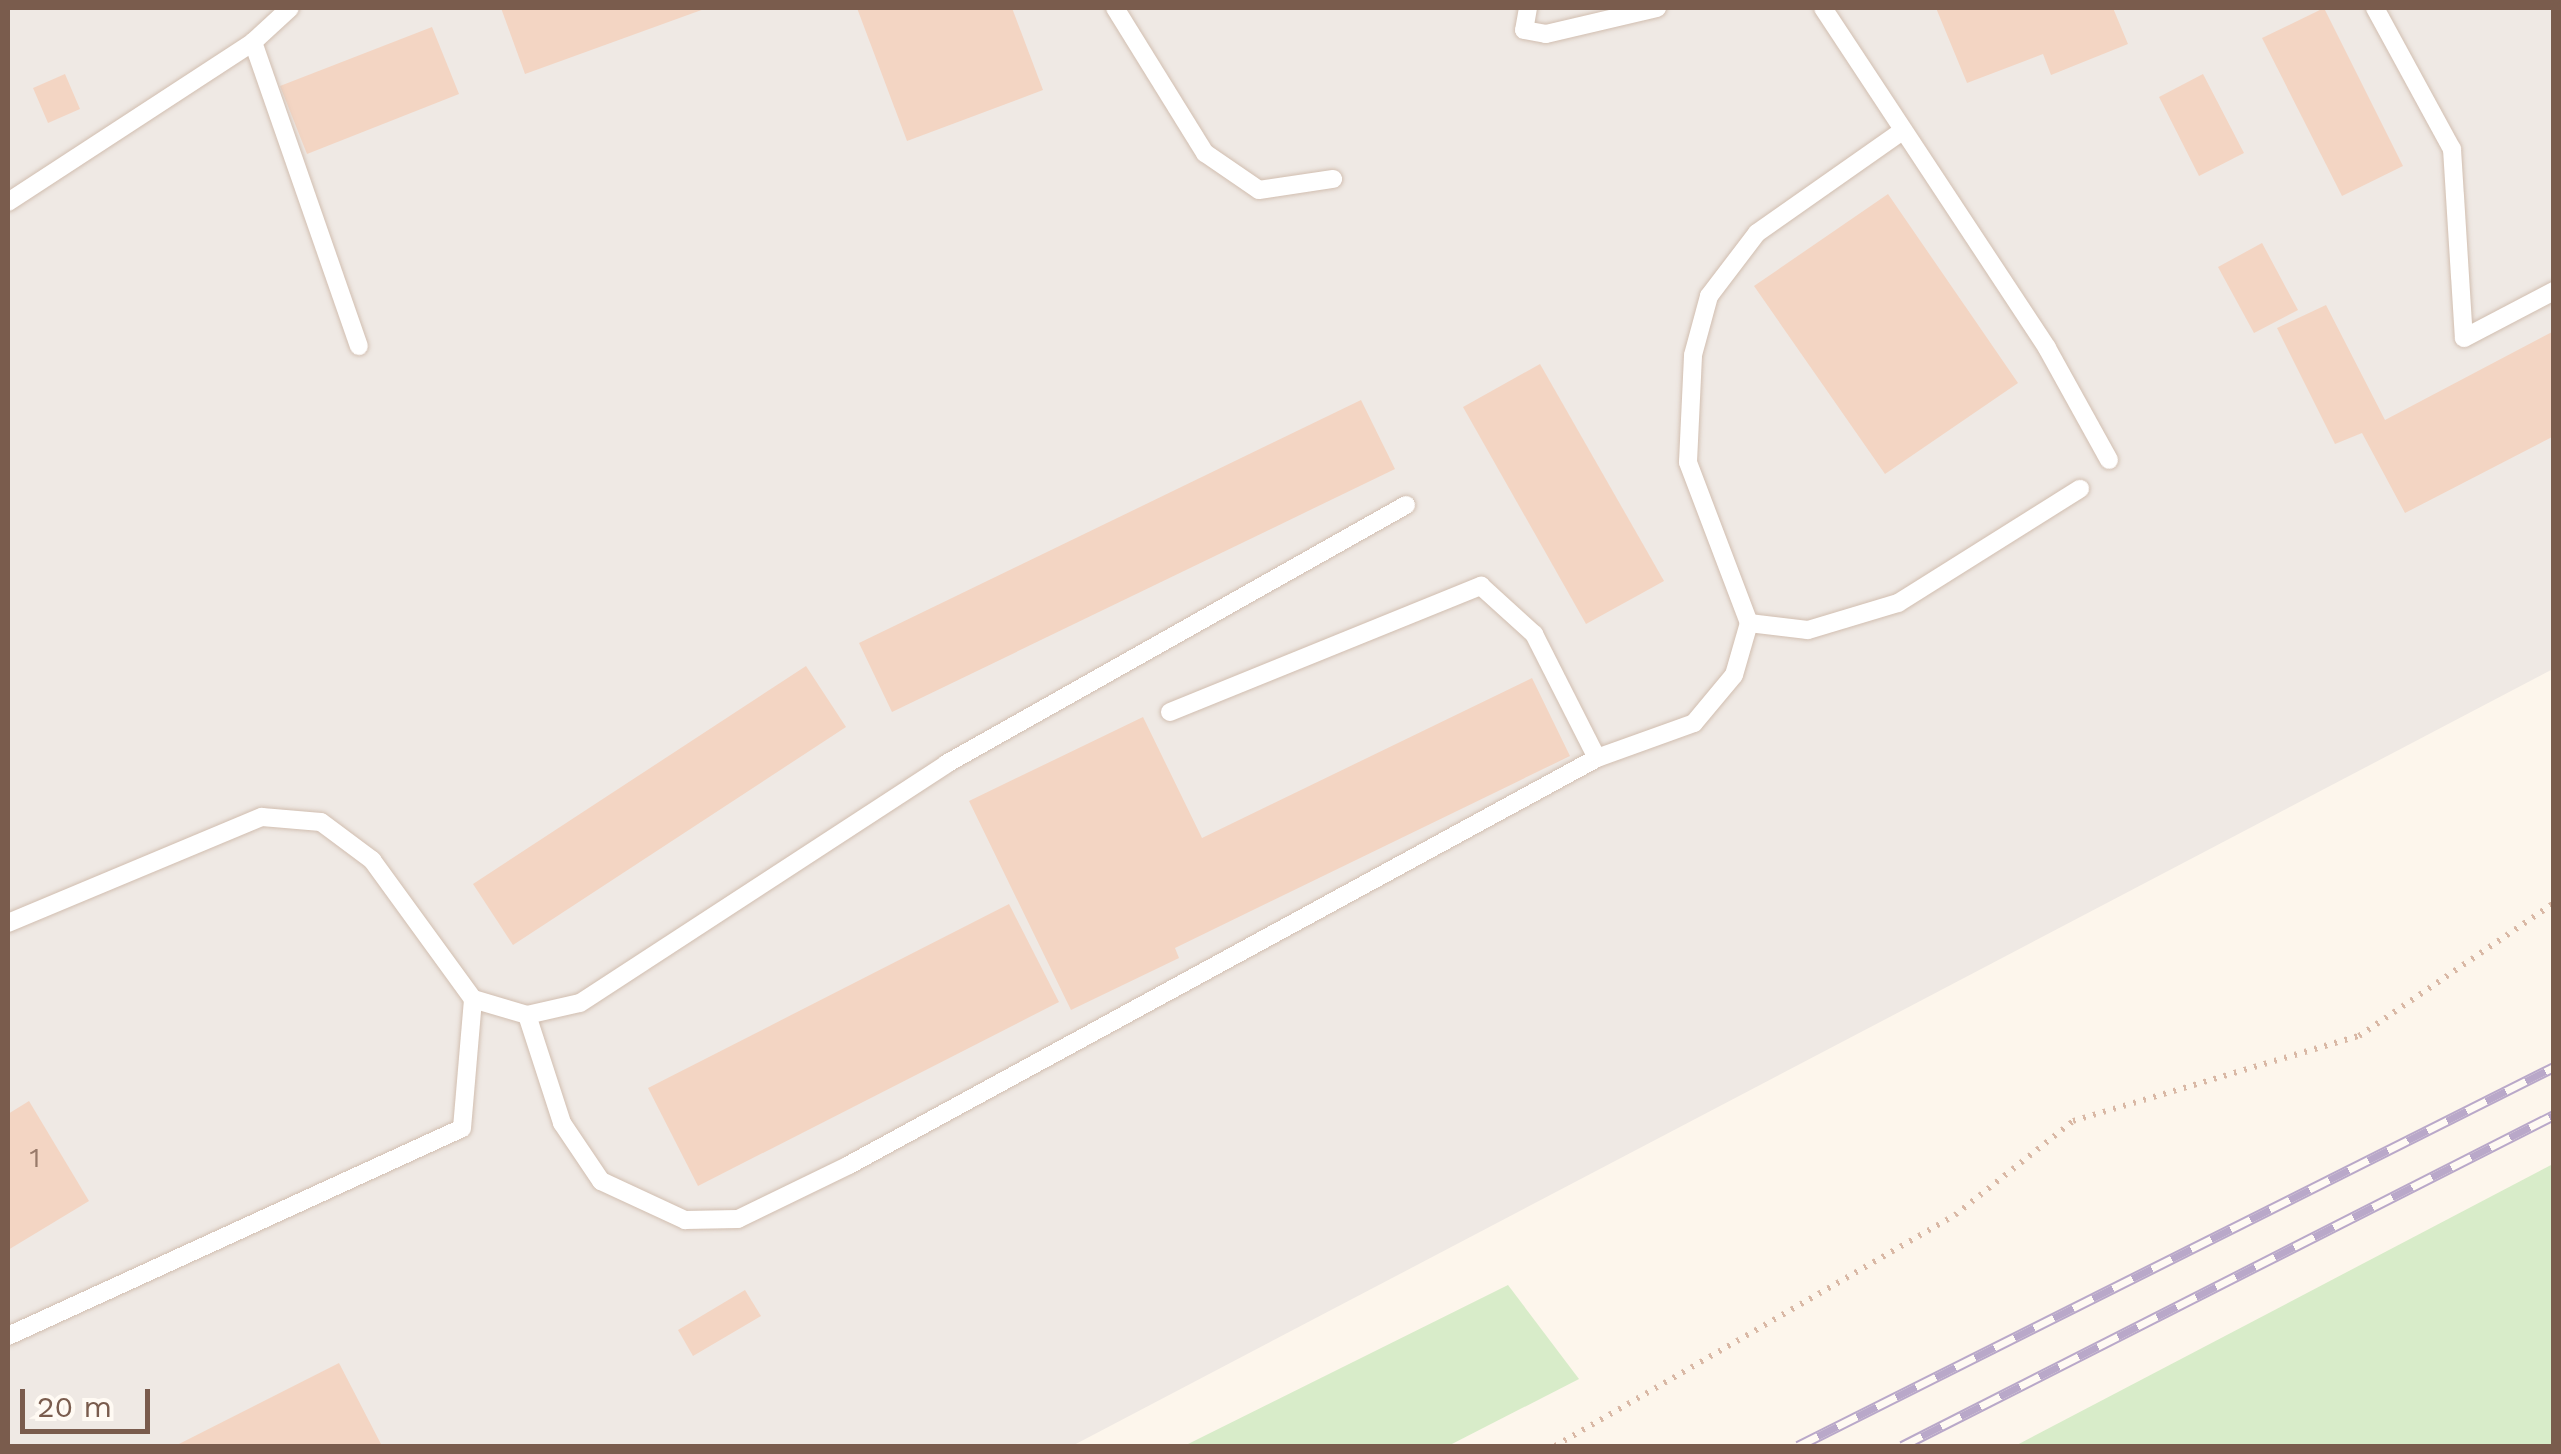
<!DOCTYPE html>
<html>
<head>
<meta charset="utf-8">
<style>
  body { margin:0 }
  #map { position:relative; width:2561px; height:1454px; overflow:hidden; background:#fdf6ec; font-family:"Work Sans",sans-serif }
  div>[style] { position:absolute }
  .industrial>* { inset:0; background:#efe9e4 }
  .green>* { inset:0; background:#d8ecc9 }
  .building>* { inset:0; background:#f3d5c3 }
  .path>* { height:6px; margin-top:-3px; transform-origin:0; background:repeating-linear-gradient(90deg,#d9b8a5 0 2.5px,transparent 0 10.5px) }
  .roads { filter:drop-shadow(0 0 2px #d1beb0) drop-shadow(0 0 2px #d1beb0) }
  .service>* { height:18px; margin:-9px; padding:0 9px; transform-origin:9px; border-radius:9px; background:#fff }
  .rail>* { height:11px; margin-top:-5.5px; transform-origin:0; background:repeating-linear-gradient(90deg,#fffaf3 0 22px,#b9a8c9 0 44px); box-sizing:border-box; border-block:2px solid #b9a8c9 }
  span { translate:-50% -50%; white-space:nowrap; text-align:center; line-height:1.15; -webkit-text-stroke:8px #fffaf3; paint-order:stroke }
  .number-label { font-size:28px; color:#987a6a }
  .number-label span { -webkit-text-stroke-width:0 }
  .frame { position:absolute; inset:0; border:10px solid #7a5c4d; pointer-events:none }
  .scale { position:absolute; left:20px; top:1389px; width:130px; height:45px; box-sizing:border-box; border:5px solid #7a5c4d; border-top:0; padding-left:12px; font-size:30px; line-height:35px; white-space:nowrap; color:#7a5c4d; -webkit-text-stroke:8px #fffaf3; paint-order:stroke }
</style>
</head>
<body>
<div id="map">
  <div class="industrial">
    <div style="clip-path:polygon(8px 8px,2553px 8px,2553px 669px,1072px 1446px,8px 1446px)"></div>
  </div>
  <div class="green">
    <div style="clip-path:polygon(2553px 1164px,2553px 1446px,2015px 1446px)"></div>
    <div style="clip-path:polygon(1508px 1285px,1579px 1379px,1448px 1446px,1184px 1446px)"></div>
  </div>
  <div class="building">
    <div style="clip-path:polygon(501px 8px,707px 8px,525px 74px)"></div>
    <div style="clip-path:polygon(857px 8px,1012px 8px,1043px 90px,907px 141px)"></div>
    <div style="clip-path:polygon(1936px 8px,2113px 8px,2128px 44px,2051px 75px,2043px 54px,1967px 83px)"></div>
    <div style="clip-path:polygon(2324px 8px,2403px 166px,2342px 196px,2262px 38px)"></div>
    <div style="clip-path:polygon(432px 27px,459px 94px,307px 154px,280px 86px)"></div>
    <div style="clip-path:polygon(65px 74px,80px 109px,48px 123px,33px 88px)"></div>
    <div style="clip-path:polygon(2203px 74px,2244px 153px,2199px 176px,2159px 97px)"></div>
    <div style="clip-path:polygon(1888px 194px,2018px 383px,1885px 474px,1754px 286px)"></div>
    <div style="clip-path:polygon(2262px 243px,2298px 310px,2254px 333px,2218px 267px)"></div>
    <div style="clip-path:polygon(2326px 305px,2385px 420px,2554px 331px,2554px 436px,2405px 513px,2362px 433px,2335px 444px,2277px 328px)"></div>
    <div style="clip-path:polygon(1540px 364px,1664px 581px,1586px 624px,1463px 407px)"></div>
    <div style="clip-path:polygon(1361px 400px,1395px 469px,892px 712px,859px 643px)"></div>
    <div style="clip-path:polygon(806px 666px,846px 727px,513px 945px,473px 884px)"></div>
    <div style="clip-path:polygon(1532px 678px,1570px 756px,1175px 948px,1179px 958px,1071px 1010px,969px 801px,1143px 717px,1202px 838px)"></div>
    <div style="clip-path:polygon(1009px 904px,1059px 1002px,698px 1186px,648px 1088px)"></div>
    <div style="clip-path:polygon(29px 1101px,89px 1201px,8px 1250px,8px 1114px)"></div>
    <div style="clip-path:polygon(745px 1290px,761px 1316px,693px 1356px,678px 1330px)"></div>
    <div style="clip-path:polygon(339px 1363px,382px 1446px,175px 1446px)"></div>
  </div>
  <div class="path">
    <div style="left:1555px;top:1446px;width:462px;rotate:-30deg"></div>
    <div style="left:1955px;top:1215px;width:151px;rotate:-38.5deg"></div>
    <div style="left:2073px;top:1121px;width:298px;rotate:-16.6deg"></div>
    <div style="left:2359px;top:1036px;width:236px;rotate:-34.3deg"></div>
  </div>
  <div class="roads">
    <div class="service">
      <div style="left:1115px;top:8px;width:171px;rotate:58.2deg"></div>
      <div style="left:1205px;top:153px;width:65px;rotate:34.4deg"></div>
      <div style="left:1259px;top:190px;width:75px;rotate:-8.5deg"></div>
      <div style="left:1528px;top:8px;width:22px;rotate:100deg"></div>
      <div style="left:1524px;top:30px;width:22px;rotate:10deg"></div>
      <div style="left:1546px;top:34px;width:114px;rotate:-13.2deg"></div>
      <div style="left:1823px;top:8px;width:407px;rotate:56.6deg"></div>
      <div style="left:2047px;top:348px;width:128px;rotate:61deg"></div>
      <div style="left:2375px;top:8px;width:161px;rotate:61.4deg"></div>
      <div style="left:2452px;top:149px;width:189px;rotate:86.4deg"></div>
      <div style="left:2464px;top:338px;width:102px;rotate:-27.6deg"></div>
      <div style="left:253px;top:42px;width:322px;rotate:70.8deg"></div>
      <div style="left:8px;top:202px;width:293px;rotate:-33.1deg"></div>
      <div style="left:253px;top:42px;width:50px;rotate:-42.6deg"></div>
      <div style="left:1749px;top:623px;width:172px;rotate:-110.8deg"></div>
      <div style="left:1688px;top:462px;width:107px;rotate:-87.3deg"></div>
      <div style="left:1693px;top:355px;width:61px;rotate:-74.8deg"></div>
      <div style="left:1709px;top:296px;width:79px;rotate:-52.7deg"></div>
      <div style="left:1757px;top:233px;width:177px;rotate:-35.1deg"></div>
      <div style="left:1170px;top:712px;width:336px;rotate:-22.1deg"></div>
      <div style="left:1481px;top:586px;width:72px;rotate:42.2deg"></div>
      <div style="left:1534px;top:634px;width:139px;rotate:63.1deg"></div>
      <div style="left:8px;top:923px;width:275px;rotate:-22.7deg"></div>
      <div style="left:262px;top:817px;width:59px;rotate:4.8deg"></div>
      <div style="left:321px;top:822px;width:64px;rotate:36.7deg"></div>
      <div style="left:372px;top:860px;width:172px;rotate:54deg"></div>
      <div style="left:473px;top:999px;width:56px;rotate:16.5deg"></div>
      <div style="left:527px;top:1015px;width:54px;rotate:-12.8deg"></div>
      <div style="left:580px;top:1003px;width:437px;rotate:-33.1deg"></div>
      <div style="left:946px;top:764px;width:528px;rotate:-29.38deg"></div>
      <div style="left:527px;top:1015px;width:114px;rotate:72deg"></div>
      <div style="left:562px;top:1123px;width:70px;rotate:56.1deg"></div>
      <div style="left:601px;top:1181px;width:93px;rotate:24.9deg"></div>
      <div style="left:685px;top:1220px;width:53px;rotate:-1.1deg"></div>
      <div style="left:738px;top:1219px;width:123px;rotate:-25.9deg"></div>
      <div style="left:849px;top:1165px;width:852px;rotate:-28.55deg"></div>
      <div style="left:1597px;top:758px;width:103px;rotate:-19.8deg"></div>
      <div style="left:1694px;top:723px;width:62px;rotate:-50.2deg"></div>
      <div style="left:1734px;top:675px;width:54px;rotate:-73.9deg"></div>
      <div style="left:1749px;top:623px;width:59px;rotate:6.8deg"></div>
      <div style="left:1808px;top:630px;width:94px;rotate:-16.7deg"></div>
      <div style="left:1898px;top:603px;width:215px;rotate:-32.1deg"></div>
      <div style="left:8px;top:1336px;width:499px;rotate:-24.6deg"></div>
      <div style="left:462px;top:1128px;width:129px;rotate:-85.1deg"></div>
    </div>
  </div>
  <div class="rail">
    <div style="left:1798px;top:1446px;width:846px;rotate:-26.63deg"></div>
    <div style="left:1902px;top:1446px;width:731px;rotate:-26.92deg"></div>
  </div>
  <div class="number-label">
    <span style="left:35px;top:1158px">1</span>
  </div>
  <div class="frame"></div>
  <div class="scale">20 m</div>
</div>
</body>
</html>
